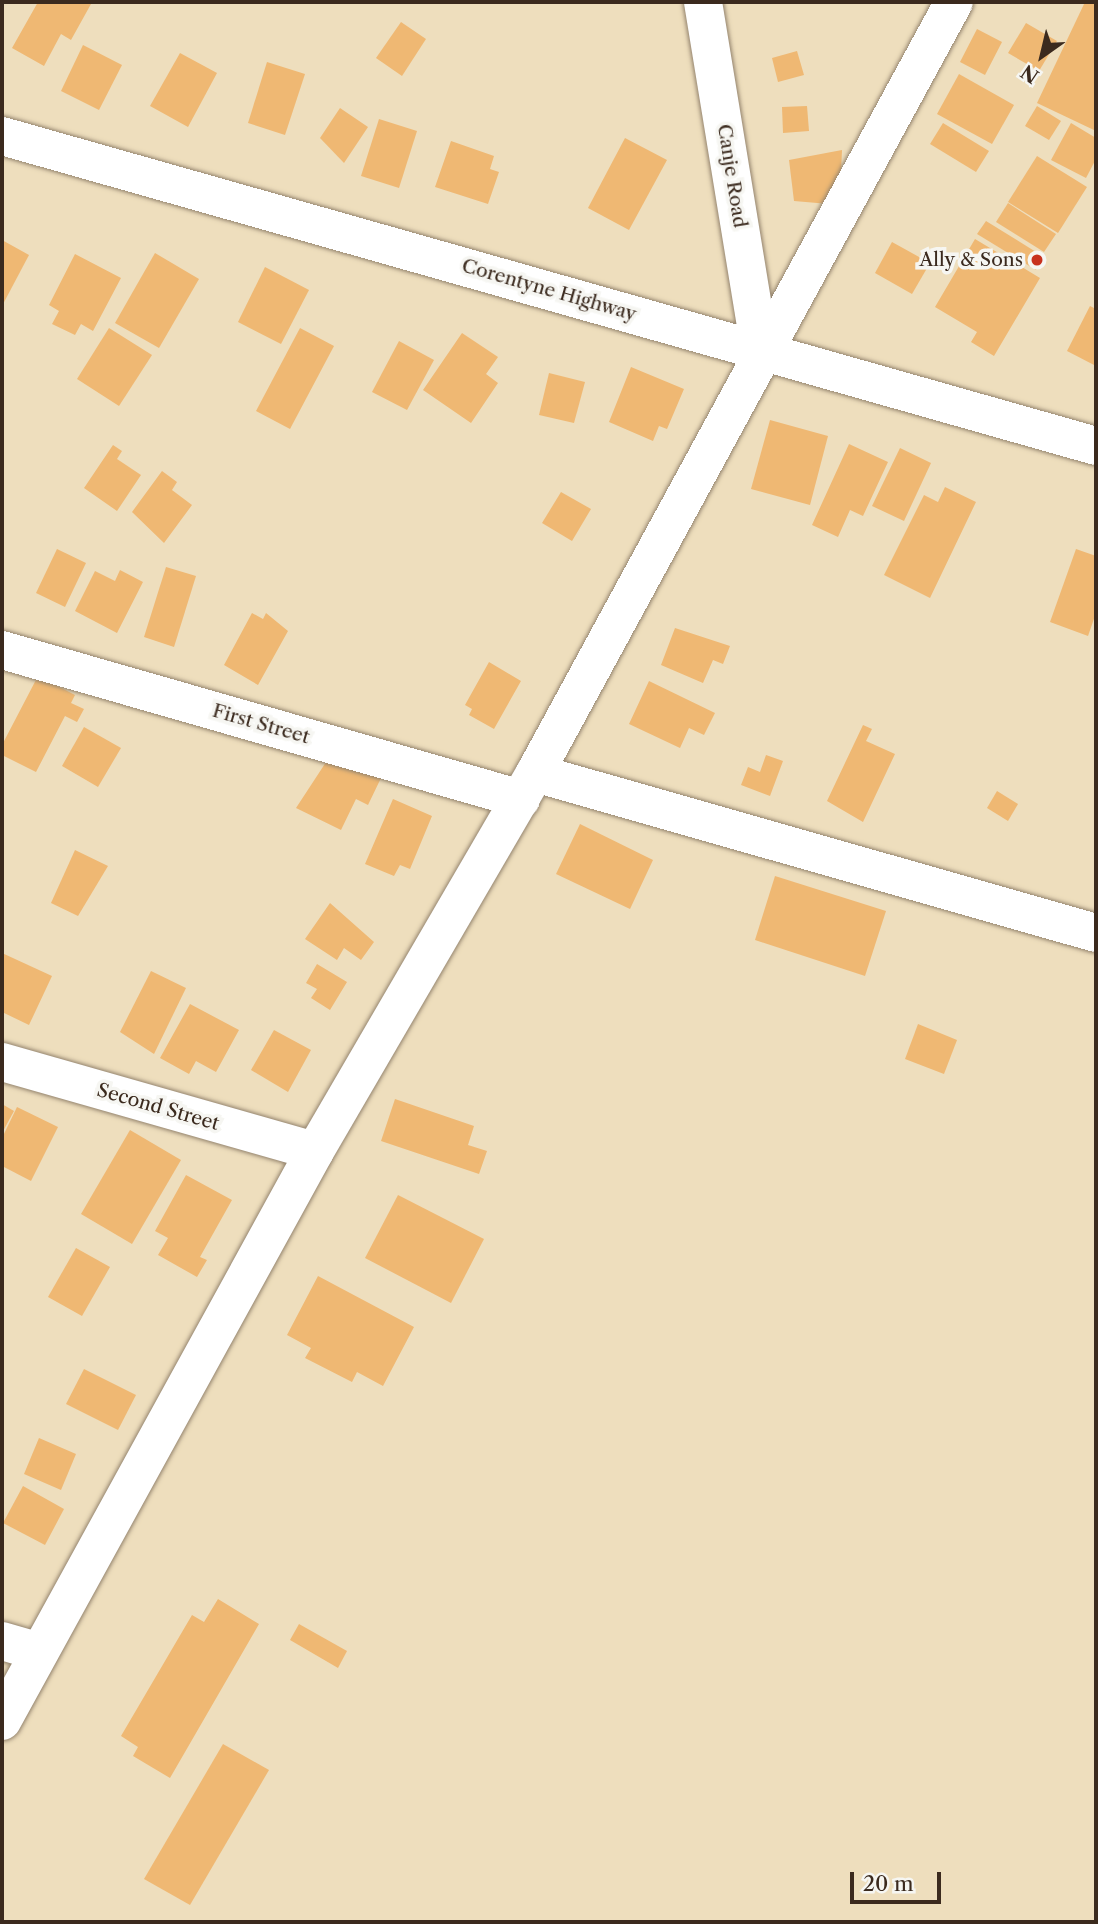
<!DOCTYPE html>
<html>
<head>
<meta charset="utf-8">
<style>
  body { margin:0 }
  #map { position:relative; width:1098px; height:1924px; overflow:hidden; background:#eedebd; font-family:"Libre Caslon Text",serif }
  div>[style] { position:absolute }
  .building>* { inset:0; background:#efb873 }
  .roads { filter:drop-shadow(0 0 2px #94846e) drop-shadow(0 0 2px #94846e) }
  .minor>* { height:38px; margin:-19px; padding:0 19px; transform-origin:19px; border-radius:19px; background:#fff }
  .major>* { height:38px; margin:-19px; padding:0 19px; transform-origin:19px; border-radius:19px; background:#fff }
  .dots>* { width:19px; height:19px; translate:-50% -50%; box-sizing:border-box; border:4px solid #f6f6f2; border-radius:50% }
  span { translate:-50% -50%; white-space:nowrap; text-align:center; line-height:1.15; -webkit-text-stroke:7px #f6f6f2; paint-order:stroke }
  .street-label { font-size:19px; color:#3b2a1e }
  .poi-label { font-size:19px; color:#3b2a1e }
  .right { translate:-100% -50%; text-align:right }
  .frame { position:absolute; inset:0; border:4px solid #3b2a1e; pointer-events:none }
  .north { position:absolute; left:1007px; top:21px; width:70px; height:70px; -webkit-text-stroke:5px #f6f6f2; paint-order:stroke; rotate:214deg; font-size:19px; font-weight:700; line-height:28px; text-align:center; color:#3b2a1e }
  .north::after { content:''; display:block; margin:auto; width:24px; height:32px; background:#3b2a1e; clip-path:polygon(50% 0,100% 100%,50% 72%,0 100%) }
  .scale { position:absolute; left:850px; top:1872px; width:91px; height:32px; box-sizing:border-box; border:4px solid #3b2a1e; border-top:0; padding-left:9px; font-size:21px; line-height:24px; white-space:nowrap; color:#3b2a1e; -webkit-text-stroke:5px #f6f6f2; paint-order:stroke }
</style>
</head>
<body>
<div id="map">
  <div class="building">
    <div style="clip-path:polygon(38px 2px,91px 4px,71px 40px,61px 34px,44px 66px,12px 48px)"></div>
    <div style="clip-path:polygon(1085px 2px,1096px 4px,1096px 131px,1037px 103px)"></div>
    <div style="clip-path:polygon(401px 22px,426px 39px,402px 76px,376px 58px)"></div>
    <div style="clip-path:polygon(1026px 23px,1057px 41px,1039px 71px,1008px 53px)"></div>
    <div style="clip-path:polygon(977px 29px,1002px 42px,985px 75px,960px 62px)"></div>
    <div style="clip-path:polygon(83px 45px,122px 65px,99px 110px,61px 91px)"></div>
    <div style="clip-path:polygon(797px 51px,804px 75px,778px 82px,772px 58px)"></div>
    <div style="clip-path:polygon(180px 53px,217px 73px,188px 127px,150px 106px)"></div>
    <div style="clip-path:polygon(267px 62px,305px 74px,285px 135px,248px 123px)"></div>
    <div style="clip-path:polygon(959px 74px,1014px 105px,992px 144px,937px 114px)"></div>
    <div style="clip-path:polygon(807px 106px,809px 131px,783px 133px,782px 107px)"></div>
    <div style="clip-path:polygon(1037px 106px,1061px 121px,1049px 140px,1025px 126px)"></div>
    <div style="clip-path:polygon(340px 108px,368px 127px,344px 163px,320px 138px)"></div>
    <div style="clip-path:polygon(379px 119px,417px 131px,399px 188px,361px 176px)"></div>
    <div style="clip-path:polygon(943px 123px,989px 151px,976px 172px,930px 144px)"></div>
    <div style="clip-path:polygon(1071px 123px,1096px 138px,1096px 159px,1086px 178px,1051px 160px)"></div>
    <div style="clip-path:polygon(625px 138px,667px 160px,629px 230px,588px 208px)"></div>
    <div style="clip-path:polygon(451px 141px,494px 156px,490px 169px,499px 172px,488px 204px,435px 187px)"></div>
    <div style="clip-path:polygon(842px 150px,840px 195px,829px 204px,794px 201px,789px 160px)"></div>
    <div style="clip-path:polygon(1037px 156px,1087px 187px,1058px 233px,1008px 202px)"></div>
    <div style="clip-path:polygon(1008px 203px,1056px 234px,1044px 252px,996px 222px)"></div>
    <div style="clip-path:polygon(986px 221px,1044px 257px,1036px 270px,977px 234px)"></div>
    <div style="clip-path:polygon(975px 239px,1040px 278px,994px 356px,971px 342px,977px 332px,935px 307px)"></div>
    <div style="clip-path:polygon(2px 240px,29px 255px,2px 306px)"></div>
    <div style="clip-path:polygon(892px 242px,930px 263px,912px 294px,875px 273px)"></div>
    <div style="clip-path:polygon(155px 253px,199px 279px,159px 348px,115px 323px)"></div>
    <div style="clip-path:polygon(75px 254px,121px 278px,93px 331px,81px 324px,75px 335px,52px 324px,59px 311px,49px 305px)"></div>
    <div style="clip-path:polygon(265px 267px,309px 290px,281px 344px,238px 322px)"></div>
    <div style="clip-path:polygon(1090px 306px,1096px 309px,1096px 366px,1067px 351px)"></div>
    <div style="clip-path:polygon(109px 328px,152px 355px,119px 406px,77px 379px)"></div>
    <div style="clip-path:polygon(300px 328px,334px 346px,290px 429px,256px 411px)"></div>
    <div style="clip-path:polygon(462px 333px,498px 357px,486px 374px,498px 383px,471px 423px,423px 390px)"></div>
    <div style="clip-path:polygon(399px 341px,434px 360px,407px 410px,372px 392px)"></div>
    <div style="clip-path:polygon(631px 367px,684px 389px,667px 429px,659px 426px,653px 441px,609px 422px)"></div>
    <div style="clip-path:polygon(549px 373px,585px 382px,574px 423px,539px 415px)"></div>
    <div style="clip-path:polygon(770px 420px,828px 436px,810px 505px,751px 489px)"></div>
    <div style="clip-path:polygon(849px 444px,888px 462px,863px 516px,850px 510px,838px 537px,812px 525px)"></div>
    <div style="clip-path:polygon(113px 445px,122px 451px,117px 459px,141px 475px,117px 511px,84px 488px)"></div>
    <div style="clip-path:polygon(900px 448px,931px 463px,904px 521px,872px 506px)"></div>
    <div style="clip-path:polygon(162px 471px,177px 482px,172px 490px,192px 505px,164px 543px,132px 512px)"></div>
    <div style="clip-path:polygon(945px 487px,976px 502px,930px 598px,884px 575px,924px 495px,938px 502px)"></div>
    <div style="clip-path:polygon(561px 492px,591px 509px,572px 541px,542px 523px)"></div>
    <div style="clip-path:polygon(57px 549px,86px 563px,65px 607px,36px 593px)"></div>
    <div style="clip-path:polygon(1076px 549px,1096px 556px,1096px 613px,1088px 636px,1050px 622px)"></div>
    <div style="clip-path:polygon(166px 567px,196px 576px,174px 647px,144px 637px)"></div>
    <div style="clip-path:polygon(120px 570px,143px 582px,117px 633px,75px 611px,95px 571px,115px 581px)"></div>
    <div style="clip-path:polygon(252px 613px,263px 619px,266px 613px,288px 631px,258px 685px,224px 665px)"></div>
    <div style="clip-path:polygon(675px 628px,730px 646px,723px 664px,713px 660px,703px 683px,661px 665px)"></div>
    <div style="clip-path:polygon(489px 662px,521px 681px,494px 729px,469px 715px,472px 709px,465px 705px)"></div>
    <div style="clip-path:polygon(38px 676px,75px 695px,71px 703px,84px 709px,77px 722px,65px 716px,36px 772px,2px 755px,2px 745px)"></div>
    <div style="clip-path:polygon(649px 681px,715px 713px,704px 735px,689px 728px,680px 748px,629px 724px)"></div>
    <div style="clip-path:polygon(863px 725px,872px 729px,866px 741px,895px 754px,863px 822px,827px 801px)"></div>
    <div style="clip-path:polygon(84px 727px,121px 748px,98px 787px,62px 766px)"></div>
    <div style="clip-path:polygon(332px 753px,381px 778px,368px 805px,356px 799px,341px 830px,296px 808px)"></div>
    <div style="clip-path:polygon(766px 755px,783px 761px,770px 796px,741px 785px,748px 767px,760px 772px)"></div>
    <div style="clip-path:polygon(997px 791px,1018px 804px,1008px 821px,987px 808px)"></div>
    <div style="clip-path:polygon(393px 799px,432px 816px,410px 869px,400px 865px,394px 876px,365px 864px)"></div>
    <div style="clip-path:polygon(580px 824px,653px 860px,630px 909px,556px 874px)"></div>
    <div style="clip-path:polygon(75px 850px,108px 866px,78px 916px,51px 903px)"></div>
    <div style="clip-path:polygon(775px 876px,886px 911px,865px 976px,755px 940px)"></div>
    <div style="clip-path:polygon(330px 903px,374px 942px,361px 960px,344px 948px,337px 960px,305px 939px)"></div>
    <div style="clip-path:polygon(2px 953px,52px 976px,29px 1025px,2px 1012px)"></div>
    <div style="clip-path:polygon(317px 964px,347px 982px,330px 1010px,311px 998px,317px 989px,306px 983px)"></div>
    <div style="clip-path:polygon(151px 971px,186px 988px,154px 1054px,120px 1032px)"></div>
    <div style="clip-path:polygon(190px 1004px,239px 1030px,216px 1072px,196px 1061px,189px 1074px,160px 1058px)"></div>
    <div style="clip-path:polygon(918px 1024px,957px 1040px,944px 1074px,905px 1059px)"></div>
    <div style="clip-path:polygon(274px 1030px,311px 1050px,288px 1092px,251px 1070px)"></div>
    <div style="clip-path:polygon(395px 1099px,474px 1126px,468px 1145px,487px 1151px,479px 1174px,381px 1141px)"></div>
    <div style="clip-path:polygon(2px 1104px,14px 1111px,2px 1133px)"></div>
    <div style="clip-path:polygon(17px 1107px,58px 1127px,31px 1181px,2px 1166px,2px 1138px)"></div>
    <div style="clip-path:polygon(130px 1130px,181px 1160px,132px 1244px,81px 1214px)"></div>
    <div style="clip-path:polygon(186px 1175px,232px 1200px,200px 1257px,207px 1260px,197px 1277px,158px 1255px,168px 1238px,155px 1231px)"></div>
    <div style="clip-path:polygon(398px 1195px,484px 1239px,451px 1303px,365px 1258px)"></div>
    <div style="clip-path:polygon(76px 1248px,110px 1267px,82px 1316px,48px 1297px)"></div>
    <div style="clip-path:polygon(318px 1276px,414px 1327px,383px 1386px,357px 1372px,352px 1382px,305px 1358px,311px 1348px,287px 1335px)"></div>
    <div style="clip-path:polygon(84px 1369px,136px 1395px,118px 1430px,66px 1404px)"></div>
    <div style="clip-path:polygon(39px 1438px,76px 1454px,61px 1490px,24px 1474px)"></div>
    <div style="clip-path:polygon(23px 1486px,64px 1509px,45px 1545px,3px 1523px)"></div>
    <div style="clip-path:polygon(218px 1599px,259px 1624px,170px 1778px,133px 1756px,138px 1747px,121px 1736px,192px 1615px,204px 1622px)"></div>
    <div style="clip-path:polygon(299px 1624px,347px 1651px,338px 1668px,290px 1640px)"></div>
    <div style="clip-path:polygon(223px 1744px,269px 1770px,190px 1905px,144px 1879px)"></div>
  </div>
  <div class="roads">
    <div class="minor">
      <div style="left:703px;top:2px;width:353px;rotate:80.7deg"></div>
      <div style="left:2px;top:650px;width:540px;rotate:16.02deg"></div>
      <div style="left:535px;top:773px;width:583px;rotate:15.92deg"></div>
      <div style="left:2px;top:1062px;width:325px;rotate:15.9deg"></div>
      <div style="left:2px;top:1641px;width:36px;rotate:16deg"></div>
      <div style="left:2px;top:1721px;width:650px;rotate:-61.23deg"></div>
      <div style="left:315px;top:1151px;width:437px;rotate:-59.8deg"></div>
      <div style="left:535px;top:773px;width:877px;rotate:-61.48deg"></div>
    </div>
    <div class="major">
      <div style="left:2px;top:136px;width:1137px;rotate:15.82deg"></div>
    </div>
  </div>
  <div class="dots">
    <div style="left:1037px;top:260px;background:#c8321e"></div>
  </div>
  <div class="street-label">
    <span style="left:732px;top:176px;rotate:81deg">Canje Road</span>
    <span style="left:549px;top:290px;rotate:16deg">Corentyne Highway</span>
    <span style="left:261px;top:724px;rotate:16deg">First Street</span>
    <span style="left:158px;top:1107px;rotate:16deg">Second Street</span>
  </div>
  <div class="poi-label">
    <span class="right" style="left:1023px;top:260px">Ally &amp; Sons</span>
  </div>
  <div class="frame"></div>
  <div class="north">N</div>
  <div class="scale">20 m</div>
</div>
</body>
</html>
